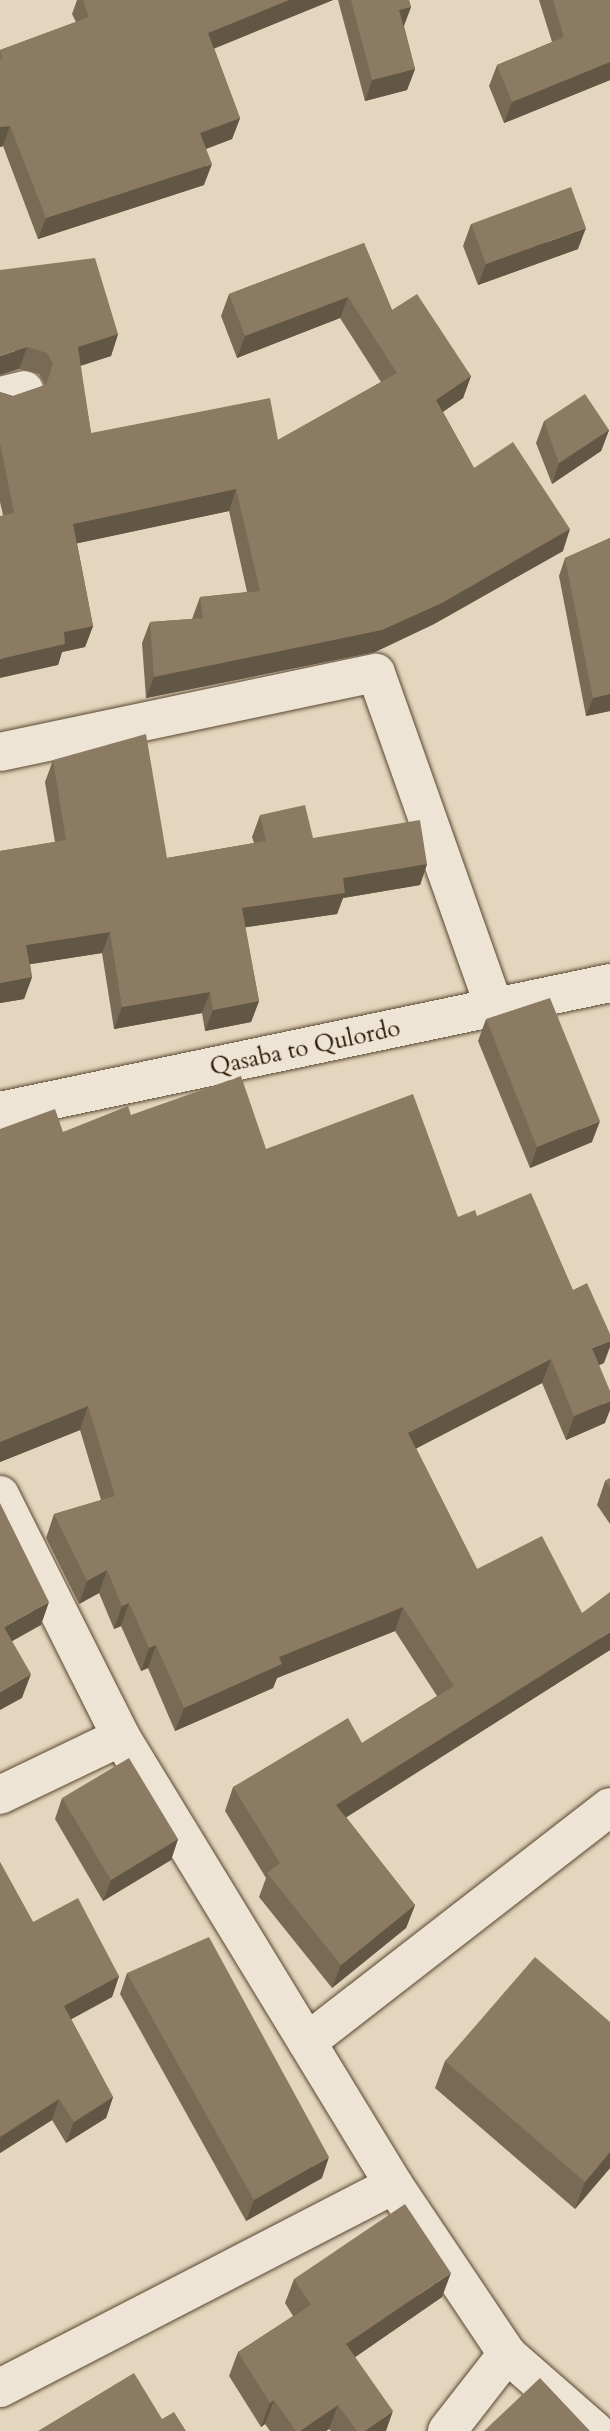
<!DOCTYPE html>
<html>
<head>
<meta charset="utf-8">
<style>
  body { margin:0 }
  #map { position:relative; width:610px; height:2431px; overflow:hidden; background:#e4d6be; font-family:Cardo,serif }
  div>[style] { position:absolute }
  .roads { filter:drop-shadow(0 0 2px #5a4830) drop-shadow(0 0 2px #5a4830) }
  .minor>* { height:38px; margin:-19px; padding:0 19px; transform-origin:19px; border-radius:19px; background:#ede4d5 }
  .wall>* { inset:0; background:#786a55 }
  .shaded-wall>* { inset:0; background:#625645 }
  .building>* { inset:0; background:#8c7b63 }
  span { translate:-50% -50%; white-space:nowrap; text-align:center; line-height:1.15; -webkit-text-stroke:7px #ede4d5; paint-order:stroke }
  .street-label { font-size:24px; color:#2c1800 }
</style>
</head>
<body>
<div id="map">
  <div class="roads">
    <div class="minor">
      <div style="left:0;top:396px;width:25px;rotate:-14deg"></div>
      <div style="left:0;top:752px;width:384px;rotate:-11.9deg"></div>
      <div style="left:376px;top:673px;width:356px;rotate:70.5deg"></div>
      <div style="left:0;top:1111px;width:623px;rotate:-11.85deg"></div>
      <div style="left:0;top:1495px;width:271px;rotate:63.4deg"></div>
      <div style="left:121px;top:1737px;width:525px;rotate:58.64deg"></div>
      <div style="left:394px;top:2185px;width:203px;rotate:56.2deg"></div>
      <div style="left:507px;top:2354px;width:117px;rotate:41.2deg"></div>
      <div style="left:0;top:1795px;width:134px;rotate:-25.6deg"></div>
      <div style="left:307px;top:2042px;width:383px;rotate:-37.8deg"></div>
      <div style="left:0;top:2388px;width:443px;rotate:-27.3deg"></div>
      <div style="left:447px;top:2431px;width:98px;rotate:-52.1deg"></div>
    </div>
  </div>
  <div class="wall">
    <div style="clip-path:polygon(77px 0,333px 0,214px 48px,240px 118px,232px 139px,206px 149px,204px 185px,38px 239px,3px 146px,0 147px,0 50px,76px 22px,72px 14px)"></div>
    <div style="clip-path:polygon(338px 0,409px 0,411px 7px,404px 26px,415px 69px,407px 90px,365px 101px)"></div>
    <div style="clip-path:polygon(539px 0,610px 0,610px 80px,504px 123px,489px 86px,497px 65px,552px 42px)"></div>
    <div style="clip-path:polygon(471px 224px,578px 249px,478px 285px,463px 246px)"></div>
    <div style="clip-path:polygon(364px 243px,392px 310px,471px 376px,463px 398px,443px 412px,474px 468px,563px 551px,434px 624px,375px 652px,146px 698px,142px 643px,150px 622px,192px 619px,200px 597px,247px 592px,229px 511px,77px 543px,93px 626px,85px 647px,62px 652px,58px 665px,3px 515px,0 502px,0 392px,13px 396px,45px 385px,39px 374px,19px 369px,0 270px,118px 334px,111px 356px,80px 366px,91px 433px,278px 440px,381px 382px,340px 318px,237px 358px,221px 316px,229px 294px)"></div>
    <div style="clip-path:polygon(544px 421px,609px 430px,601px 451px,552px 484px,536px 443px)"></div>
    <div style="clip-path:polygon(610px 538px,610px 711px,586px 716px,559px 576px,565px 558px)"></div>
    <div style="clip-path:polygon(53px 760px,167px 858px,254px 843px,252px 837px,260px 815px,313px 838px,427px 864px,420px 885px,343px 898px,337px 914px,245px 927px,259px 1001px,251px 1022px,205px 1031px,202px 1013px,114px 1029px,102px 953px,30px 964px,32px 977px,24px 999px,0 1003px,0 851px,55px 842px,45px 782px)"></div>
    <div style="clip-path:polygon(486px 1019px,592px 1142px,530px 1168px,478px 1041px)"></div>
    <div style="clip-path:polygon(131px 1115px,266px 1149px,458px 1217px,477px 1216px,604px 1363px,599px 1365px,605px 1423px,566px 1440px,542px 1383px,416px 1448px,477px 1569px,582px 1613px,610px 1650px,346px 1817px,415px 1905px,406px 1928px,332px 1988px,259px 1897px,266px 1878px,225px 1811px,233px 1787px,362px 1743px,437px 1696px,395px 1631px,277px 1678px,273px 1688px,175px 1731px,148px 1668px,141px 1671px,121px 1626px,114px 1629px,99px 1593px,79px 1604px,46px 1538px,54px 1514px,101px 1500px,80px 1430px,0 1462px,0 1129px,63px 1132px)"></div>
    <div style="clip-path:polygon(610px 1478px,610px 1524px,597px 1505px,605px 1481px)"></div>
    <div style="clip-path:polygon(62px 1798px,178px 1839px,171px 1860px,103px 1901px,55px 1819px)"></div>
    <div style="clip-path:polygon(0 1862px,33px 1922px,119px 1976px,112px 1997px,71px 2019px,113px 2097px,106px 2118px,66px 2143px,52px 2120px,0 2153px)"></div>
    <div style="clip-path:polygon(127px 1973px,322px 2178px,246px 2221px,120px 1994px)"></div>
    <div style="clip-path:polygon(610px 2022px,610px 2168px,575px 2209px,435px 2088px,445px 2061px)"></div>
    <div style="clip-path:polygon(294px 2279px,442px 2297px,355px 2357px,386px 2431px,331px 2431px,329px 2429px,326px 2431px,270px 2431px,265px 2424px,261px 2427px,229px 2376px,238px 2352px,293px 2316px,285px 2303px)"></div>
  </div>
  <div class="shaded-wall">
    <div style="clip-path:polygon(289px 0,333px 0,201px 54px,208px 33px)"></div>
    <div style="clip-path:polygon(411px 7px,403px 27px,399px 10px)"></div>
    <div style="clip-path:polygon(610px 62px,610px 80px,504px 123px,512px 102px)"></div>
    <div style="clip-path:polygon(415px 69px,407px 90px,365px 101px,372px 80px)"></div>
    <div style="clip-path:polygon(240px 118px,232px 139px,192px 154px,200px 133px)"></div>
    <div style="clip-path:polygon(10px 126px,3px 146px,0 147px,0 127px)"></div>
    <div style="clip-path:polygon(212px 164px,204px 185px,38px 239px,46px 218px)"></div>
    <div style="clip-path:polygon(586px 228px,578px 249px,478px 285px,486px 264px)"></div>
    <div style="clip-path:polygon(348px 297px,340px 318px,237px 358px,245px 336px)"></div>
    <div style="clip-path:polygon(118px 334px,111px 356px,70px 369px,78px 347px)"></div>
    <div style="clip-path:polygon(27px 347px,19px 369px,0 375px,0 356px)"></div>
    <div style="clip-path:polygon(471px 376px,463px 398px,429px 421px,436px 400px)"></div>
    <div style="clip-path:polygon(609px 430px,601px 451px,552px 484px,559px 463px)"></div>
    <div style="clip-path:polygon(236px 489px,229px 511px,65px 546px,73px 524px)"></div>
    <div style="clip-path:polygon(570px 529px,563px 551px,434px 624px,375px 652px,146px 698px,154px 677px)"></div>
    <div style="clip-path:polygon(93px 626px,85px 647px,62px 652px,58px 665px,0 678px,0 659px,64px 632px)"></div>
    <div style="clip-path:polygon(610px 694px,610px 711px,586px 716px,593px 698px)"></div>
    <div style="clip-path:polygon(427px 864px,420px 885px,343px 898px,337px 914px,234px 929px,242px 908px,343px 878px)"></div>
    <div style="clip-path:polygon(110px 932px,102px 953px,19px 966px,26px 945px)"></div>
    <div style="clip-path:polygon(32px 977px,24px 999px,0 1003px,0 983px)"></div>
    <div style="clip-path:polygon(210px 992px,202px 1013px,114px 1029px,122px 1007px)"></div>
    <div style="clip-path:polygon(259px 1001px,251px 1022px,205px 1031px,213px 1010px)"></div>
    <div style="clip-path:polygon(600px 1121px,592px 1142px,530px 1168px,537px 1147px)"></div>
    <div style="clip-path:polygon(610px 1341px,610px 1347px,604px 1363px,583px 1372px,592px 1348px)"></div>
    <div style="clip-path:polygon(551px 1359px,542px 1383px,400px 1457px,408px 1433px)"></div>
    <div style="clip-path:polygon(610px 1401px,610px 1410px,605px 1423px,566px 1440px,574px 1416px)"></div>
    <div style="clip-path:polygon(88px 1406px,80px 1430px,0 1462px,0 1442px)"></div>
    <div style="clip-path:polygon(107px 1570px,99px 1593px,79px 1604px,87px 1581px)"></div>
    <div style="clip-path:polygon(49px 1602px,41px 1625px,0 1648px,4px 1627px)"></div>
    <div style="clip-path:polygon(129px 1603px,121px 1626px,114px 1629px,122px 1606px)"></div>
    <div style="clip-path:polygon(403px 1607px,395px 1631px,277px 1678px,273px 1688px,175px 1731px,184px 1708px,279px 1657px)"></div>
    <div style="clip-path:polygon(610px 1632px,610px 1650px,328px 1829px,336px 1805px)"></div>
    <div style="clip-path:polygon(156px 1645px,148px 1668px,141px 1671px,149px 1648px)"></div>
    <div style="clip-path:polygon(31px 1674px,22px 1698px,0 1710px,0 1692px)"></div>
    <div style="clip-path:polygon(178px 1839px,171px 1860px,103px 1901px,111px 1880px)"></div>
    <div style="clip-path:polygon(415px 1905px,406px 1928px,332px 1988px,341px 1965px)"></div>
    <div style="clip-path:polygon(119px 1976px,112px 1997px,57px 2027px,64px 2006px)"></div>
    <div style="clip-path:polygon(113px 2097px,106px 2118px,66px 2143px,74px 2122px)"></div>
    <div style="clip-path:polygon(59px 2099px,52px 2120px,0 2153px,0 2137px)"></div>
    <div style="clip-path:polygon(610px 2152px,610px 2168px,575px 2209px,585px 2182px)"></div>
    <div style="clip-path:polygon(329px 2157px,322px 2178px,246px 2221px,254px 2200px)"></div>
    <div style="clip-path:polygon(451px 2273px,442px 2297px,338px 2369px,346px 2344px)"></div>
    <div style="clip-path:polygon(274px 2400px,265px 2424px,261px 2427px,270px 2403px)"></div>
    <div style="clip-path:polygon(338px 2405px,329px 2429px,326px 2431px,300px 2431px)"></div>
    <div style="clip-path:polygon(393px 2411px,386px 2431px,365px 2431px)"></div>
  </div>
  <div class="building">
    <div style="clip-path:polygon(83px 0,289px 0,208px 33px,240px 118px,200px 133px,212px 164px,46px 218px,10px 126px,0 127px,0 59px,2px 59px,0 50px,89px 17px)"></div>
    <div style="clip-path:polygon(351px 0,409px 0,411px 7px,399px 10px,415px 69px,372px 80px)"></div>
    <div style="clip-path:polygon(553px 0,610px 0,610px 62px,512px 102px,497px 65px,564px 37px)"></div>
    <div style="clip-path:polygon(571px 187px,586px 228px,486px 264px,471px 224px)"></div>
    <div style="clip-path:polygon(364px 243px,392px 310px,417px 294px,471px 376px,436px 400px,474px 468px,513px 442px,570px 529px,442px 603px,382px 630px,154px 677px,150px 622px,203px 618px,200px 597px,260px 591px,236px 489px,73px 524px,93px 626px,64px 632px,65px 644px,0 659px,0 516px,14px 513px,0 443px,0 392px,13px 396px,46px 385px,53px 364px,47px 353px,27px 347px,0 356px,0 270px,95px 258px,118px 334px,78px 347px,91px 433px,270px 398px,278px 440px,397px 373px,348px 297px,245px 336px,229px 294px)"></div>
    <div style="clip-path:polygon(585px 394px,609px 430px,559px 463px,544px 421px)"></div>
    <div style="clip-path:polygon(610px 538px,610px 694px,593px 698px,565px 558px)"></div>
    <div style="clip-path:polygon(146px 734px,167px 858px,266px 841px,260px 815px,305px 805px,313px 838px,420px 820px,427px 864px,343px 878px,345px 893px,242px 908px,259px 1001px,213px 1010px,210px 992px,122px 1007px,110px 932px,26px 945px,32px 977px,0 983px,0 851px,66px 840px,53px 760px)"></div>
    <div style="clip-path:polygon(550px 998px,600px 1121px,537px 1147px,486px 1019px)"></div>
    <div style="clip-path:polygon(241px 1076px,266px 1149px,413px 1094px,458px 1217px,475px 1210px,477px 1216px,531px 1193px,573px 1290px,587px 1283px,610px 1334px,610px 1341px,592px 1348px,610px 1391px,610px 1401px,574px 1416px,551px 1359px,408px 1433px,477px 1569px,542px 1536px,582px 1613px,610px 1592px,610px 1632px,336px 1805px,415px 1905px,341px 1965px,267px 1873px,280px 1863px,233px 1787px,348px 1718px,362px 1743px,454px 1686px,403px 1607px,279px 1657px,282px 1664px,184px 1708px,156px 1645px,149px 1648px,129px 1603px,122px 1606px,107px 1570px,87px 1581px,54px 1514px,115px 1496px,88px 1406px,0 1442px,0 1129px,55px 1109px,63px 1132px,128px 1106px,131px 1115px)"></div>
    <div style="clip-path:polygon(610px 1478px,610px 1488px,605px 1481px)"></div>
    <div style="clip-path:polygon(0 1503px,49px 1602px,4px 1627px,31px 1674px,0 1692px)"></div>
    <div style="clip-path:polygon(129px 1758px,178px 1839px,111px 1880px,62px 1798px)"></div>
    <div style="clip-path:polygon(0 1862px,33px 1922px,78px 1898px,119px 1976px,64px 2006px,113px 2097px,74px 2122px,59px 2099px,0 2137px)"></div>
    <div style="clip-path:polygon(209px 1937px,329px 2157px,254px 2200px,127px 1973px)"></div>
    <div style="clip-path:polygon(535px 1957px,610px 2022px,610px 2152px,585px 2182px,445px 2061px)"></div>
    <div style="clip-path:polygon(405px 2204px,451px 2273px,346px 2344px,393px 2411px,365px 2431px,357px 2431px,338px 2405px,300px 2431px,296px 2431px,274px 2400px,270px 2403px,238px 2352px,311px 2305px,294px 2279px)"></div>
    <div style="clip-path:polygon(134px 2373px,162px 2419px,174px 2412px,186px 2431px,38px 2431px)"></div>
    <div style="clip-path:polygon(540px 2378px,590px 2431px,484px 2431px)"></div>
  </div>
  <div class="street-label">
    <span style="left:305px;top:1048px;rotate:-12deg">Qasaba to Qulordo</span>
  </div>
</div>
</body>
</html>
